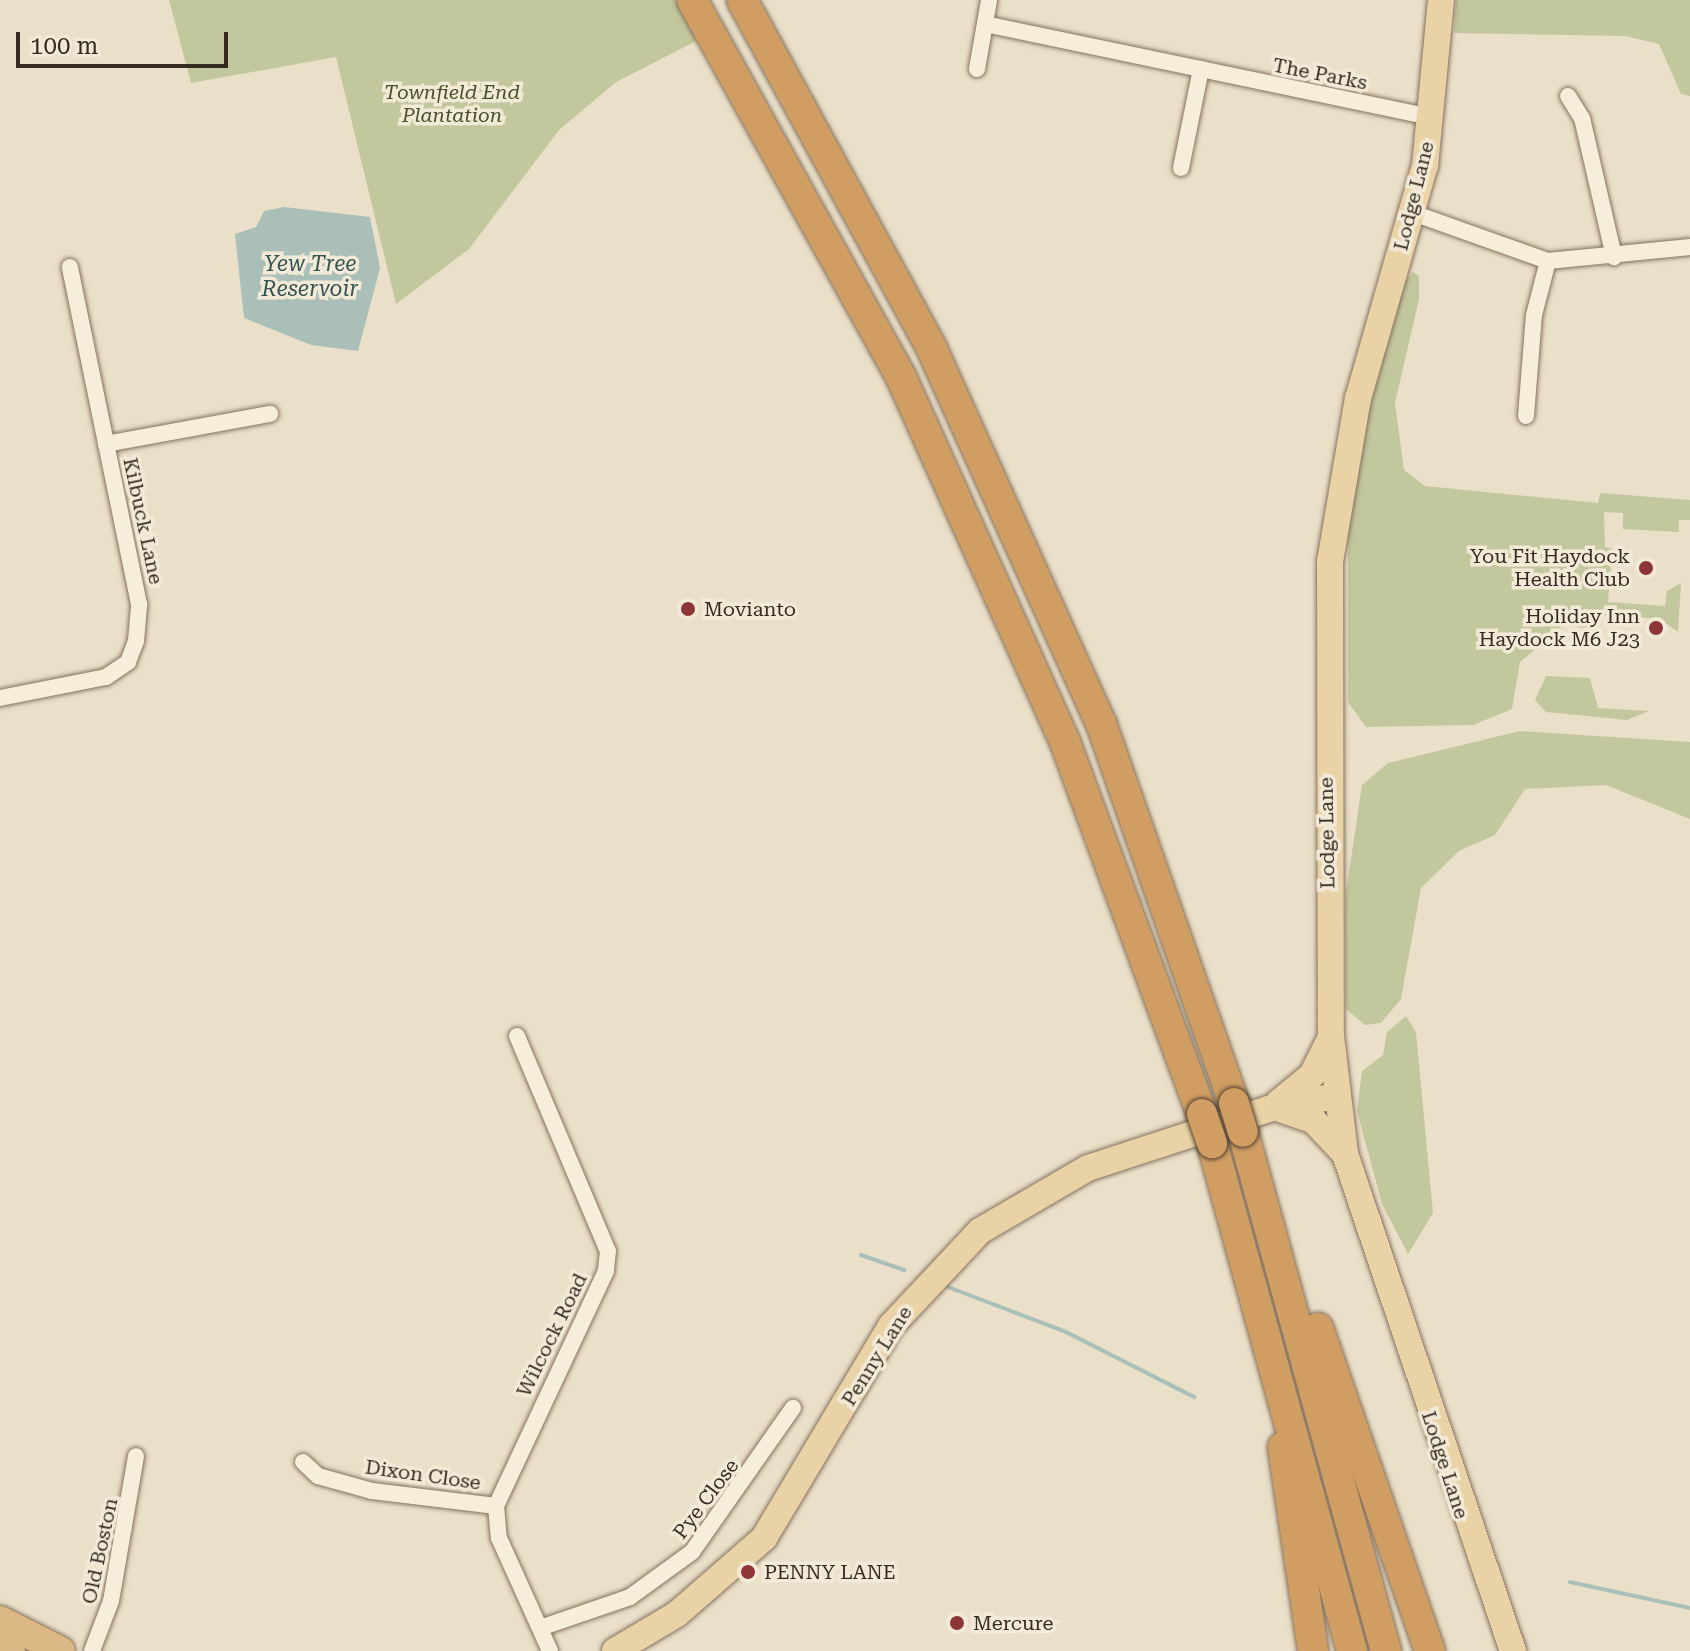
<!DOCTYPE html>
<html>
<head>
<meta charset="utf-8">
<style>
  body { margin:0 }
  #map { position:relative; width:1690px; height:1651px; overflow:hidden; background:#eadfc8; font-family:"Roboto Serif",serif }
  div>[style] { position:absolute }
  .green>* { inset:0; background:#c3c79d }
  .water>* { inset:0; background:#a9bfb8 }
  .stream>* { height:4px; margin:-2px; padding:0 2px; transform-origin:2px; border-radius:2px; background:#a9bfb8 }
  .roads { filter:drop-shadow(0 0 2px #84725f) drop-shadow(0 0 2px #84725f) }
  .minor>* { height:16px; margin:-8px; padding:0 8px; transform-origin:8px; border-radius:8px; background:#f6eddb }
  .primary>* { height:26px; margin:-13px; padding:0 13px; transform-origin:13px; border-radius:13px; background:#e9d2a5 }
  .trunk>* { height:28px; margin:-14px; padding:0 14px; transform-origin:14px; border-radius:14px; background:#dcb884 }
  .motorway>* { height:30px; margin:-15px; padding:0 15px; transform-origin:15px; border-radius:15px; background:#d09e63 }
  .bridges { filter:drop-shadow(0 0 2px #534133) drop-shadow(0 0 2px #534133) }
  .motorway-bridge>* { height:30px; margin:-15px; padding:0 15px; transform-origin:15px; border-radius:15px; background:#d09e63 }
  .dots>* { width:22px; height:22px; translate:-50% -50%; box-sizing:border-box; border:4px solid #f2ead7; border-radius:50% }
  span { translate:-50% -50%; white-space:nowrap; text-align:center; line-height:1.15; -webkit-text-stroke:7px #f2ead7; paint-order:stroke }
  .street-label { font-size:20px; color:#362b21 }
  .park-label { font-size:20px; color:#47512a; font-style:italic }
  .poi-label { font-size:20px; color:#362b21 }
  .right { translate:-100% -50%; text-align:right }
  .left { translate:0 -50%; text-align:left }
  .water-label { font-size:22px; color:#325452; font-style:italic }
  .scale { position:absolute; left:16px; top:32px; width:212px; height:36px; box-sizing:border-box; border:4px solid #362b21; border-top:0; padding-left:10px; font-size:24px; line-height:28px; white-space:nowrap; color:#362b21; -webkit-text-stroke:6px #f2ead7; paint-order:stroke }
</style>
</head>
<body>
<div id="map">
  <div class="green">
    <div style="clip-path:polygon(169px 0,675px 0,700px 39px,616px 82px,559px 130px,469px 249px,396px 304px,336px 57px,191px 83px)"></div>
    <div style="clip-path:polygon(1456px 0,1690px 0,1690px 96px,1681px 94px,1659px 44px,1625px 36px,1454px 33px)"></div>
    <div style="clip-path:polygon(1413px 272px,1419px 276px,1419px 299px,1395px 403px,1404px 470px,1425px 486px,1598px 503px,1600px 493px,1690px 500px,1690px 520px,1679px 520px,1679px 532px,1623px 529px,1623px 513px,1604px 512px,1605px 547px,1612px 549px,1608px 602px,1665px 606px,1667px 591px,1681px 583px,1678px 632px,1661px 620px,1611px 613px,1584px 628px,1564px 625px,1520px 662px,1512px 709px,1473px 725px,1366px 727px,1348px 702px,1348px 494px,1392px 297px)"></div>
    <div style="clip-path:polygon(1546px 676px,1590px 678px,1598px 708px,1649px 711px,1627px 720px,1546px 712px,1535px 700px)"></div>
    <div style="clip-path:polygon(1520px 731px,1690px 742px,1690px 819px,1606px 785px,1525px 789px,1495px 835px,1459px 851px,1421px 888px,1401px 999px,1381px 1023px,1365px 1025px,1346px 1009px,1345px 899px,1362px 785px,1388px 763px)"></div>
    <div style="clip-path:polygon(1406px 1016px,1416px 1032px,1433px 1213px,1408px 1254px,1382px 1204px,1357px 1111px,1362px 1071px,1383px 1055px,1387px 1032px)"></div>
  </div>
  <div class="water">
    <div style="clip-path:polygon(284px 207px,370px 217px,380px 268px,358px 351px,311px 345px,244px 318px,235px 234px,256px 227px,264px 211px)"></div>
  </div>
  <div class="stream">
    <div style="left:861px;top:1255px;width:46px;rotate:19.2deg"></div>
    <div style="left:948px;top:1287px;width:126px;rotate:20.9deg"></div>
    <div style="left:1066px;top:1332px;width:144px;rotate:26.9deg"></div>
    <div style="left:1570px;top:1582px;width:123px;rotate:12.2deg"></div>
  </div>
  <div class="roads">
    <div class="minor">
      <div style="left:985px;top:24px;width:457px;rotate:11.8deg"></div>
      <div style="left:977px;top:69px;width:70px;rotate:-80.1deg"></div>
      <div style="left:1568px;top:96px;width:26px;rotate:58deg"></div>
      <div style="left:1582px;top:118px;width:143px;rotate:77deg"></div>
      <div style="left:1181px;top:168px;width:101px;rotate:-78.6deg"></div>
      <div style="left:1413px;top:213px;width:143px;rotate:19.6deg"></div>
      <div style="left:1548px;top:261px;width:143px;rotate:-5.6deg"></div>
      <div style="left:1526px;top:416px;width:101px;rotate:-85.5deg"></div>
      <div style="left:1534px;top:315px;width:56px;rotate:-75.5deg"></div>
      <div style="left:106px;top:444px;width:167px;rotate:-10.4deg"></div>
      <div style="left:0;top:698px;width:108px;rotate:-11.2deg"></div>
      <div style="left:106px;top:677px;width:27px;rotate:-34deg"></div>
      <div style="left:128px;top:662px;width:22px;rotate:-69deg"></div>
      <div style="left:136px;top:641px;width:37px;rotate:-85deg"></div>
      <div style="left:139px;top:604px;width:344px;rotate:-101.6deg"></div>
      <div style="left:517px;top:1036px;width:233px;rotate:67.1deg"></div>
      <div style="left:608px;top:1251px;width:20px;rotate:96deg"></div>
      <div style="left:606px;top:1271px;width:259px;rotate:115.1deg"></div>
      <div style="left:496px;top:1506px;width:32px;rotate:85deg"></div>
      <div style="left:499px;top:1538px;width:124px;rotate:65.7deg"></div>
      <div style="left:303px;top:1462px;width:21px;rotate:43deg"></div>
      <div style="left:318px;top:1476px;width:56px;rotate:15.5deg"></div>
      <div style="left:372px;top:1491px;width:125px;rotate:6.9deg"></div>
      <div style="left:540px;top:1628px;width:95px;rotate:-19deg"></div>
      <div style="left:630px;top:1597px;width:77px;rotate:-36deg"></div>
      <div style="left:692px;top:1552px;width:176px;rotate:-55deg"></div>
      <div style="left:92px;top:1651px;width:53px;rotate:-69.2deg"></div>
      <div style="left:111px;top:1601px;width:147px;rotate:-80.2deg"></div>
    </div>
    <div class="primary">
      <div style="left:1441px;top:0;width:166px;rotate:95.5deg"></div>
      <div style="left:1425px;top:165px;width:242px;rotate:106deg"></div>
      <div style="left:1358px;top:398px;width:165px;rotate:99.7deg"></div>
      <div style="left:1330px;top:561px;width:475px;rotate:89.9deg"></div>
      <div style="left:1331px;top:1036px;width:119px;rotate:83.2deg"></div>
      <div style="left:1345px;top:1154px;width:525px;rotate:71.32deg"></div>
      <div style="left:1278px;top:1103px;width:44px;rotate:-39.5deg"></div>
      <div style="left:1312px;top:1075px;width:40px;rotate:-63.4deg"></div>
      <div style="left:1280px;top:1109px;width:36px;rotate:19deg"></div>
      <div style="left:1314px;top:1121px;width:44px;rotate:46.8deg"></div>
      <div style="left:615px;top:1651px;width:72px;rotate:-30.8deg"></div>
      <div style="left:677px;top:1614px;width:116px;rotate:-41.1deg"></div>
      <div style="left:764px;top:1538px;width:247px;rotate:-59.1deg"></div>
      <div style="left:891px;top:1326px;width:130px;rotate:-46.9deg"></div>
      <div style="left:980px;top:1231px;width:125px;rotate:-30.3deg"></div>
      <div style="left:1088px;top:1168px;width:189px;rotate:-18.1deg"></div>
      <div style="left:1268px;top:1109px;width:69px;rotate:-10.8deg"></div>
    </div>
    <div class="trunk">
      <div style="left:0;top:1620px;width:68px;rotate:26.9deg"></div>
      <div style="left:0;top:1646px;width:12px;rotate:24deg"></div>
    </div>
    <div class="motorway">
      <div style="left:692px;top:0;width:431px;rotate:61deg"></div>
      <div style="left:901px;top:377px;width:400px;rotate:65.8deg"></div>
      <div style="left:1065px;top:742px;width:396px;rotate:69.8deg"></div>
      <div style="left:742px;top:0;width:395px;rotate:61.4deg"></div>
      <div style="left:931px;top:347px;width:413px;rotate:65.7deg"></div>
      <div style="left:1101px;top:723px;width:403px;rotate:70.7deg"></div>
      <div style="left:1243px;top:1132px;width:538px;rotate:74.6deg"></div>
      <div style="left:1212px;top:1143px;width:527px;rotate:74.59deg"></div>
      <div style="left:1318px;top:1328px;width:342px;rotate:70.9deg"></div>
      <div style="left:1283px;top:1447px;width:206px;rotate:81.6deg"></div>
    </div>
  </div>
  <div class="bridges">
    <div class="motorway-bridge">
      <div style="left:1234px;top:1103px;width:30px;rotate:73deg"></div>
      <div style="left:1202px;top:1114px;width:31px;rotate:71deg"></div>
    </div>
  </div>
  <div class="dots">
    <div style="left:1646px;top:568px;background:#8d3537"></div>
    <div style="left:688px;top:609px;background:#8d3537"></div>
    <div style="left:1656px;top:628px;background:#8d3537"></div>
    <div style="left:748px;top:1572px;background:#8d3537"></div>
    <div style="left:957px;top:1623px;background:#8d3537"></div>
  </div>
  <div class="street-label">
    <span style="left:1320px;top:74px;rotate:11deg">The Parks</span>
    <span style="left:1414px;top:196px;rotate:-76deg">Lodge Lane</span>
    <span style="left:143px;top:521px;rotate:78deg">Kilbuck Lane</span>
    <span style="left:1327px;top:833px;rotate:-91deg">Lodge Lane</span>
    <span style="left:552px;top:1335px;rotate:-64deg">Wilcock Road</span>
    <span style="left:877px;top:1356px;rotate:-58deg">Penny Lane</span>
    <span style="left:1445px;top:1465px;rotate:72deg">Lodge Lane</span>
    <span style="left:423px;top:1475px;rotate:8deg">Dixon Close</span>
    <span style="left:706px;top:1499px;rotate:-53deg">Pye Close</span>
    <span style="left:100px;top:1551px;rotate:-78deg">Old Boston</span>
  </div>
  <div class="park-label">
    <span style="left:452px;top:104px">Townfield End<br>Plantation</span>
  </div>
  <div class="poi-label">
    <span class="right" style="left:1630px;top:568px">You Fit Haydock<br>Health Club</span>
    <span class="left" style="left:704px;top:609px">Movianto</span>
    <span class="right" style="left:1640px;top:628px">Holiday Inn<br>Haydock M6 J23</span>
    <span class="left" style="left:764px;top:1572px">PENNY LANE</span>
    <span class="left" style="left:973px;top:1623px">Mercure</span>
  </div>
  <div class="water-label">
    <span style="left:310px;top:276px">Yew Tree<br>Reservoir</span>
  </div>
  <div class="scale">100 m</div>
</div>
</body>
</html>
